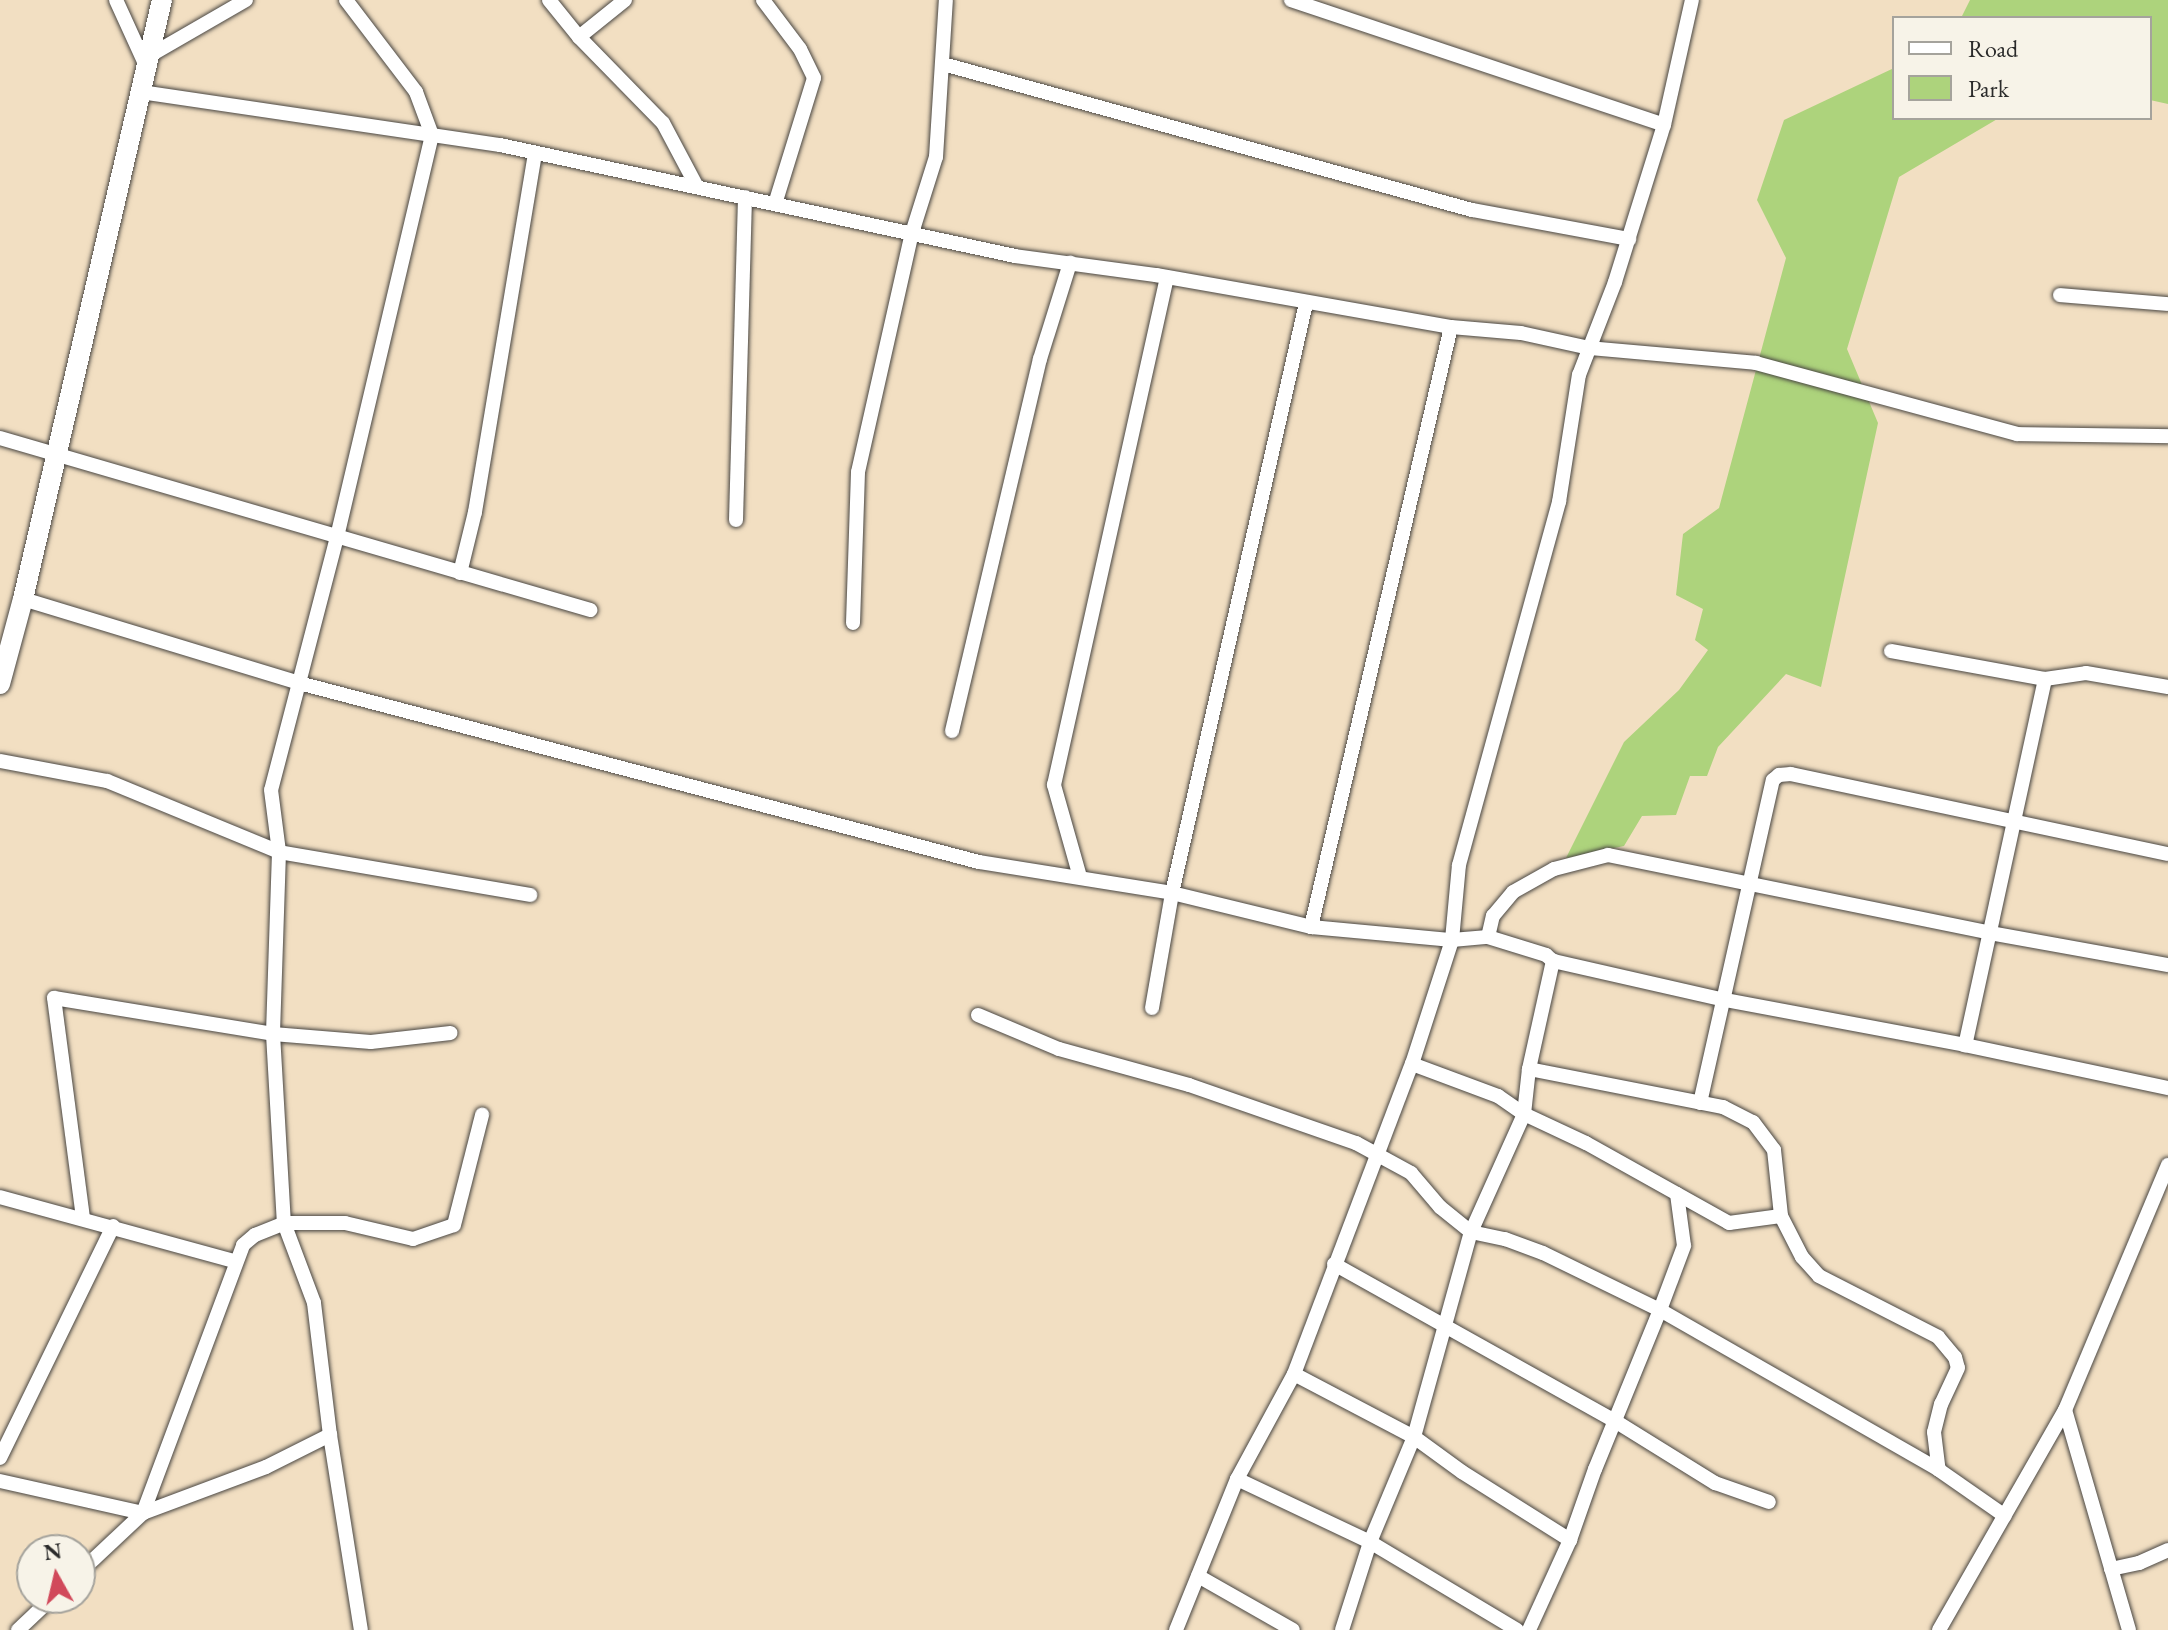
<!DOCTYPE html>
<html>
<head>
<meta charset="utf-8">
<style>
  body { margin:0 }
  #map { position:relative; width:2168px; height:1630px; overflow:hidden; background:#f2dfc2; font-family:"EB Garamond",serif }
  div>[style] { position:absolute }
  .green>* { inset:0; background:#add37c }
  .roads { filter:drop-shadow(0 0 2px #494642) drop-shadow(0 0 2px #494642) }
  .minor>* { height:14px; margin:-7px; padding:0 7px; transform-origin:7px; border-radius:7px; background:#fff }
  .highway>* { height:20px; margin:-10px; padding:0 10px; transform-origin:10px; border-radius:10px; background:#fff }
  span { translate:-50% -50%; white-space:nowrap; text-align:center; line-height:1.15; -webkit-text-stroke:6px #f7f3e8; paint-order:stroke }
  .legend { position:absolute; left:1892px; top:16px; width:260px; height:104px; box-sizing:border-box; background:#f7f3e8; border:2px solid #a5a39c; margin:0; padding:10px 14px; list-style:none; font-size:24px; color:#2b2b2b }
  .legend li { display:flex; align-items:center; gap:16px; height:40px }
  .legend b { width:40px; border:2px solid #a5a39c }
  .north { position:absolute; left:16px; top:1534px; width:80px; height:80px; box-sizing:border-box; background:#f7f3e8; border:2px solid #a5a39c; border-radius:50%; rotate:352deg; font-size:22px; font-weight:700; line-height:32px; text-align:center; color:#2b2b2b }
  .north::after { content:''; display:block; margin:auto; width:28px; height:36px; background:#d1495b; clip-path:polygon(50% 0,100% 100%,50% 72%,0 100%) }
</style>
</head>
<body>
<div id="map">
  <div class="green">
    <div style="clip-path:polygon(1970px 0,2168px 0,2168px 104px,2150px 100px,2150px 18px,1961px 18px)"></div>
    <div style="clip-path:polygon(1894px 68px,1894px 118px,1999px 118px,1899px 177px,1847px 349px,1878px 423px,1821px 687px,1786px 674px,1718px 747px,1707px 776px,1690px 776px,1676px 815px,1642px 816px,1624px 846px,1566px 858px,1624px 742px,1679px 690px,1708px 650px,1695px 640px,1703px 609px,1676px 595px,1683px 534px,1719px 508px,1786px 258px,1757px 200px,1784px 120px)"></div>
  </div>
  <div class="roads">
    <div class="minor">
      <div style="left:116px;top:0;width:75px;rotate:65.5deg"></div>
      <div style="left:346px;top:0;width:116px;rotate:52.7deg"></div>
      <div style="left:416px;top:92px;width:46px;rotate:69.6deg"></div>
      <div style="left:432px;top:135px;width:413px;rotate:103.3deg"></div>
      <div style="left:337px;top:537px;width:261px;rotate:104.6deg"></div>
      <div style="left:271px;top:790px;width:63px;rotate:82.6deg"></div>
      <div style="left:279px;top:852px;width:182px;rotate:91.9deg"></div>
      <div style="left:273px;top:1034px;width:189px;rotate:86.7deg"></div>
      <div style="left:284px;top:1223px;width:85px;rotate:69.4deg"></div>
      <div style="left:314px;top:1303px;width:133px;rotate:83.1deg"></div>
      <div style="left:330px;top:1435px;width:197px;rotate:81deg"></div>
      <div style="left:549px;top:0;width:48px;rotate:51deg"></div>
      <div style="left:579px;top:37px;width:120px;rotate:45.7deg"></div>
      <div style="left:663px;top:123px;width:72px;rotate:62deg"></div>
      <div style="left:763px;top:0;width:61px;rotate:52.9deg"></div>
      <div style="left:800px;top:49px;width:32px;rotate:64deg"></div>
      <div style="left:814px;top:78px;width:132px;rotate:107.2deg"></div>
      <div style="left:1291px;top:0;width:393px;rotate:18.5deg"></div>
      <div style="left:579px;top:37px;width:59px;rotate:-38.8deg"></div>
      <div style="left:149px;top:56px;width:112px;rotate:-30deg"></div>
      <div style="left:943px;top:64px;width:549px;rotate:15.43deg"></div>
      <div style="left:1472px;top:210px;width:160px;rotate:10.5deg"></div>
      <div style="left:141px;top:92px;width:363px;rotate:8.4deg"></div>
      <div style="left:500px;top:145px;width:527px;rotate:12.16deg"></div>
      <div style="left:1015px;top:256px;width:142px;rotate:7.7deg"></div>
      <div style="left:1156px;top:275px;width:300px;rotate:10deg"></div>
      <div style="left:1451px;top:327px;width:70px;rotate:4.9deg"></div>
      <div style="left:1521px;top:333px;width:70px;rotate:12.4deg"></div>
      <div style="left:1589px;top:348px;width:168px;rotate:5.1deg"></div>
      <div style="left:1756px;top:363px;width:270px;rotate:15.2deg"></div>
      <div style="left:2017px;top:434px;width:151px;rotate:0.8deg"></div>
      <div style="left:2060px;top:295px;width:108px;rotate:4.8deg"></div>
      <div style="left:0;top:438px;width:615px;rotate:16.25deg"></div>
      <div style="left:736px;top:520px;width:323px;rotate:-88.4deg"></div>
      <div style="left:460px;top:573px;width:63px;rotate:-76.2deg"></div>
      <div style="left:475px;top:512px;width:364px;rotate:-80.5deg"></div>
      <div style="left:23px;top:599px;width:288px;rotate:16.9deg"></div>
      <div style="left:299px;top:683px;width:703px;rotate:14.75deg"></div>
      <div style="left:979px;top:862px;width:195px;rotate:9.1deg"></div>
      <div style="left:1172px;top:893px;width:143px;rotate:13.7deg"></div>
      <div style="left:1311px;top:927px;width:142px;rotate:5.3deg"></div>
      <div style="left:1452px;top:940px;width:36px;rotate:-5deg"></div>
      <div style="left:1488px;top:937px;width:61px;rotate:17.2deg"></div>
      <div style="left:1546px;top:955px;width:9px;rotate:41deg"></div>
      <div style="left:1553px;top:961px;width:176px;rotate:12.8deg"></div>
      <div style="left:1725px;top:1000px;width:244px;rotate:10.6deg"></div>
      <div style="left:1965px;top:1045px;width:208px;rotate:12deg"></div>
      <div style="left:853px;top:623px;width:151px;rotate:-88.1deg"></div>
      <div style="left:858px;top:472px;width:245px;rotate:-77.3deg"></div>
      <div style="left:912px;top:233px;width:80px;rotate:-72.5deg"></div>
      <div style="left:936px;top:157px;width:157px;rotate:-86.4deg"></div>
      <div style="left:1891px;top:651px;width:157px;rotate:10.3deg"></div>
      <div style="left:2045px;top:679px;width:375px;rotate:102.3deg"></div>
      <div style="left:2045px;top:679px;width:41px;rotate:-8.3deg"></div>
      <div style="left:2086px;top:673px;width:83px;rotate:9.7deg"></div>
      <div style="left:952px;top:731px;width:382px;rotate:-76.7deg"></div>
      <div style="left:1040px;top:359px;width:101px;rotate:-72.6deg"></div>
      <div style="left:0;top:761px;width:109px;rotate:10.6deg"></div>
      <div style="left:107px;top:781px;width:186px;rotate:22.4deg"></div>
      <div style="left:279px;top:852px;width:255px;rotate:9.7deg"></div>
      <div style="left:1080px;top:877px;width:96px;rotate:-105.8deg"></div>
      <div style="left:1054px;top:785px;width:520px;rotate:-77.46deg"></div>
      <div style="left:1311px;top:927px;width:616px;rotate:-76.87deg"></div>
      <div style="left:1488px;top:937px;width:22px;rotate:-77deg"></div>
      <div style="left:1493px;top:916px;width:31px;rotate:-50deg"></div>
      <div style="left:1513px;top:892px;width:47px;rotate:-29.3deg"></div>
      <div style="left:1554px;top:869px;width:56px;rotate:-14.5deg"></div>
      <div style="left:1608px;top:855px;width:390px;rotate:11.5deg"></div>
      <div style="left:1990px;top:933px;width:181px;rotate:10.2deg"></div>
      <div style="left:1152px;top:1008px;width:117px;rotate:-80.1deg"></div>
      <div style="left:1172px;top:893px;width:605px;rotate:-77.2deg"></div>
      <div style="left:978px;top:1015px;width:88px;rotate:22.8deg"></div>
      <div style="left:1059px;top:1049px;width:135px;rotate:15.5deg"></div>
      <div style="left:1189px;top:1085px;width:177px;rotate:19.2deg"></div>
      <div style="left:1356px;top:1143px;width:63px;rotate:28.6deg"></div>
      <div style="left:1411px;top:1173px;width:45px;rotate:49.5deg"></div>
      <div style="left:1440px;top:1207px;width:40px;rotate:39deg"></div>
      <div style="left:1471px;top:1232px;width:35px;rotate:12deg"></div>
      <div style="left:1505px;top:1239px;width:40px;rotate:20.2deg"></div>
      <div style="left:1543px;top:1253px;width:130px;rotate:26deg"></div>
      <div style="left:1660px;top:1310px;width:172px;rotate:112.2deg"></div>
      <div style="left:1595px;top:1469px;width:75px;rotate:109.4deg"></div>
      <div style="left:1570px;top:1540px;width:99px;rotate:114.5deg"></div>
      <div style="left:1412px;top:1064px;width:92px;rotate:20.4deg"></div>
      <div style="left:1498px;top:1096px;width:32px;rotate:35deg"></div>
      <div style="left:1524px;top:1114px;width:68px;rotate:25.1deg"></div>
      <div style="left:1586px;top:1143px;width:164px;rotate:29.2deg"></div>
      <div style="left:1729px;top:1223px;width:52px;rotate:-7.7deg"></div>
      <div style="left:1529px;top:1069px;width:198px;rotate:11.1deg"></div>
      <div style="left:1723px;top:1107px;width:34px;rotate:27deg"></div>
      <div style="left:1753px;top:1122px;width:35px;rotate:53deg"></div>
      <div style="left:1774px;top:1150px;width:66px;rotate:83.9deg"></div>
      <div style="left:1781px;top:1216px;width:46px;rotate:62.9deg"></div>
      <div style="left:1802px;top:1257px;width:25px;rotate:48deg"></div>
      <div style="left:1819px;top:1276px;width:134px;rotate:27.1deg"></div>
      <div style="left:1938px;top:1337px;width:26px;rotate:50deg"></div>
      <div style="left:1955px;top:1357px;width:11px;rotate:75deg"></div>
      <div style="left:1958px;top:1368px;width:40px;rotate:115deg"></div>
      <div style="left:1941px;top:1404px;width:29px;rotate:104deg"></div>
      <div style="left:1934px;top:1432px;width:38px;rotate:83deg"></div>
      <div style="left:1939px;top:1470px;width:80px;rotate:34.9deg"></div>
      <div style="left:1700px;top:1103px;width:331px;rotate:-77.3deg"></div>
      <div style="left:1773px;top:780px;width:8px;rotate:-40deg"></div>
      <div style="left:1779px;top:775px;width:12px;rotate:-5deg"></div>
      <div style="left:1791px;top:774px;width:385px;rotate:12deg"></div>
      <div style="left:1677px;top:1194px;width:52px;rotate:82.3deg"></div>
      <div style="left:1684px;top:1246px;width:68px;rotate:110.6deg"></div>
      <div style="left:1660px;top:1310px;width:322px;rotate:29.8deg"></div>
      <div style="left:0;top:1197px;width:243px;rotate:15.3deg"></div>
      <div style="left:83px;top:1218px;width:222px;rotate:-97.5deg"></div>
      <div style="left:54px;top:998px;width:222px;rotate:9.3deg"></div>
      <div style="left:273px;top:1034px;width:98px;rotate:4.7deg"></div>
      <div style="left:371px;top:1042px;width:80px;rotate:-6.5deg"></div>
      <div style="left:1334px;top:1264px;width:322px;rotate:29.2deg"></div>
      <div style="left:1615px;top:1421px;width:118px;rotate:31.8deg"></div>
      <div style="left:1715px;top:1483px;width:57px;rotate:19.4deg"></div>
      <div style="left:1294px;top:1374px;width:136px;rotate:27.7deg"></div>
      <div style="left:1414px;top:1437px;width:59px;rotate:36.1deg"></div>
      <div style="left:1462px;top:1472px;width:128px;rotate:32.2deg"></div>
      <div style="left:0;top:1458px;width:258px;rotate:-64deg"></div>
      <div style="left:1237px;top:1479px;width:147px;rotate:25.3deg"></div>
      <div style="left:1370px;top:1542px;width:171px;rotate:30.9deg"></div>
      <div style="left:0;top:1481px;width:147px;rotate:12.6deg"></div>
      <div style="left:143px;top:1513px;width:131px;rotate:-20.5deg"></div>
      <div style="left:266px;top:1467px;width:72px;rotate:-26.6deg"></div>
      <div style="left:2111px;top:1569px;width:29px;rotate:-12deg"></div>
      <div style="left:2139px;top:1563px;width:32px;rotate:-24deg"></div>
      <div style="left:80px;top:1572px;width:86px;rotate:-43.1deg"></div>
      <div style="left:143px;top:1513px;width:286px;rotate:-69.5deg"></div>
      <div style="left:243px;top:1245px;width:16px;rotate:-40deg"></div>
      <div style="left:255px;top:1235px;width:31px;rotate:-22deg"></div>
      <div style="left:284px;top:1223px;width:61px"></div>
      <div style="left:345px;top:1223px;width:70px;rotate:13.2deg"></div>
      <div style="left:413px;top:1239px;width:43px;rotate:-18.9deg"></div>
      <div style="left:454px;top:1225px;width:114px;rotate:-75.7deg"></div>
      <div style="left:1198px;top:1576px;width:109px;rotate:29.6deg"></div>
      <div style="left:18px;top:1630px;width:47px;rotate:-43.3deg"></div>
      <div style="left:1176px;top:1630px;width:163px;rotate:-68deg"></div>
      <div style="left:1237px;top:1479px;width:119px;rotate:-61.5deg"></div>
      <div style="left:1294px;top:1374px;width:332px;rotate:-69.2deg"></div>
      <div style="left:1412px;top:1064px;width:130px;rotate:-72.1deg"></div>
      <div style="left:1452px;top:940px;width:75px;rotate:-84.7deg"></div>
      <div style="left:1459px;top:865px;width:377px;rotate:-74.6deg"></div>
      <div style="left:1559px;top:502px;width:129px;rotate:-81.1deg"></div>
      <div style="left:1579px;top:375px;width:100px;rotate:-68.8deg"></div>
      <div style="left:1615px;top:282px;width:164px;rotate:-72.7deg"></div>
      <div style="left:1664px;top:125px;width:128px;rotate:-77.4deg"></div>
      <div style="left:1342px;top:1630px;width:92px;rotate:-72.3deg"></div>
      <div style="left:1370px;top:1542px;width:114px;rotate:-67.3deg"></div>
      <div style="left:1414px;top:1437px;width:213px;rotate:-74.5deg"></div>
      <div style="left:1471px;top:1232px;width:129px;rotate:-65.8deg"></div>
      <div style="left:1524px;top:1114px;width:45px;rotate:-83.7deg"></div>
      <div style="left:1529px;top:1069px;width:111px;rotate:-77.5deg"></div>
      <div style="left:1939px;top:1630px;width:254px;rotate:-60.2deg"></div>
      <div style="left:2129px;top:1630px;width:229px;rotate:-106.2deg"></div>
      <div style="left:2065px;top:1410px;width:266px;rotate:-67.2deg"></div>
    </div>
    <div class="highway">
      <div style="left:0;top:684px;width:88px;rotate:-74.9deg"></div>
      <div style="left:23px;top:599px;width:615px;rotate:-76.94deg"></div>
    </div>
  </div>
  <ul class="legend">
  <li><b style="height:10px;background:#fff"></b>Road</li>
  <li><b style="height:22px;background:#add37c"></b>Park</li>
  </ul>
  <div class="north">N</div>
</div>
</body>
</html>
